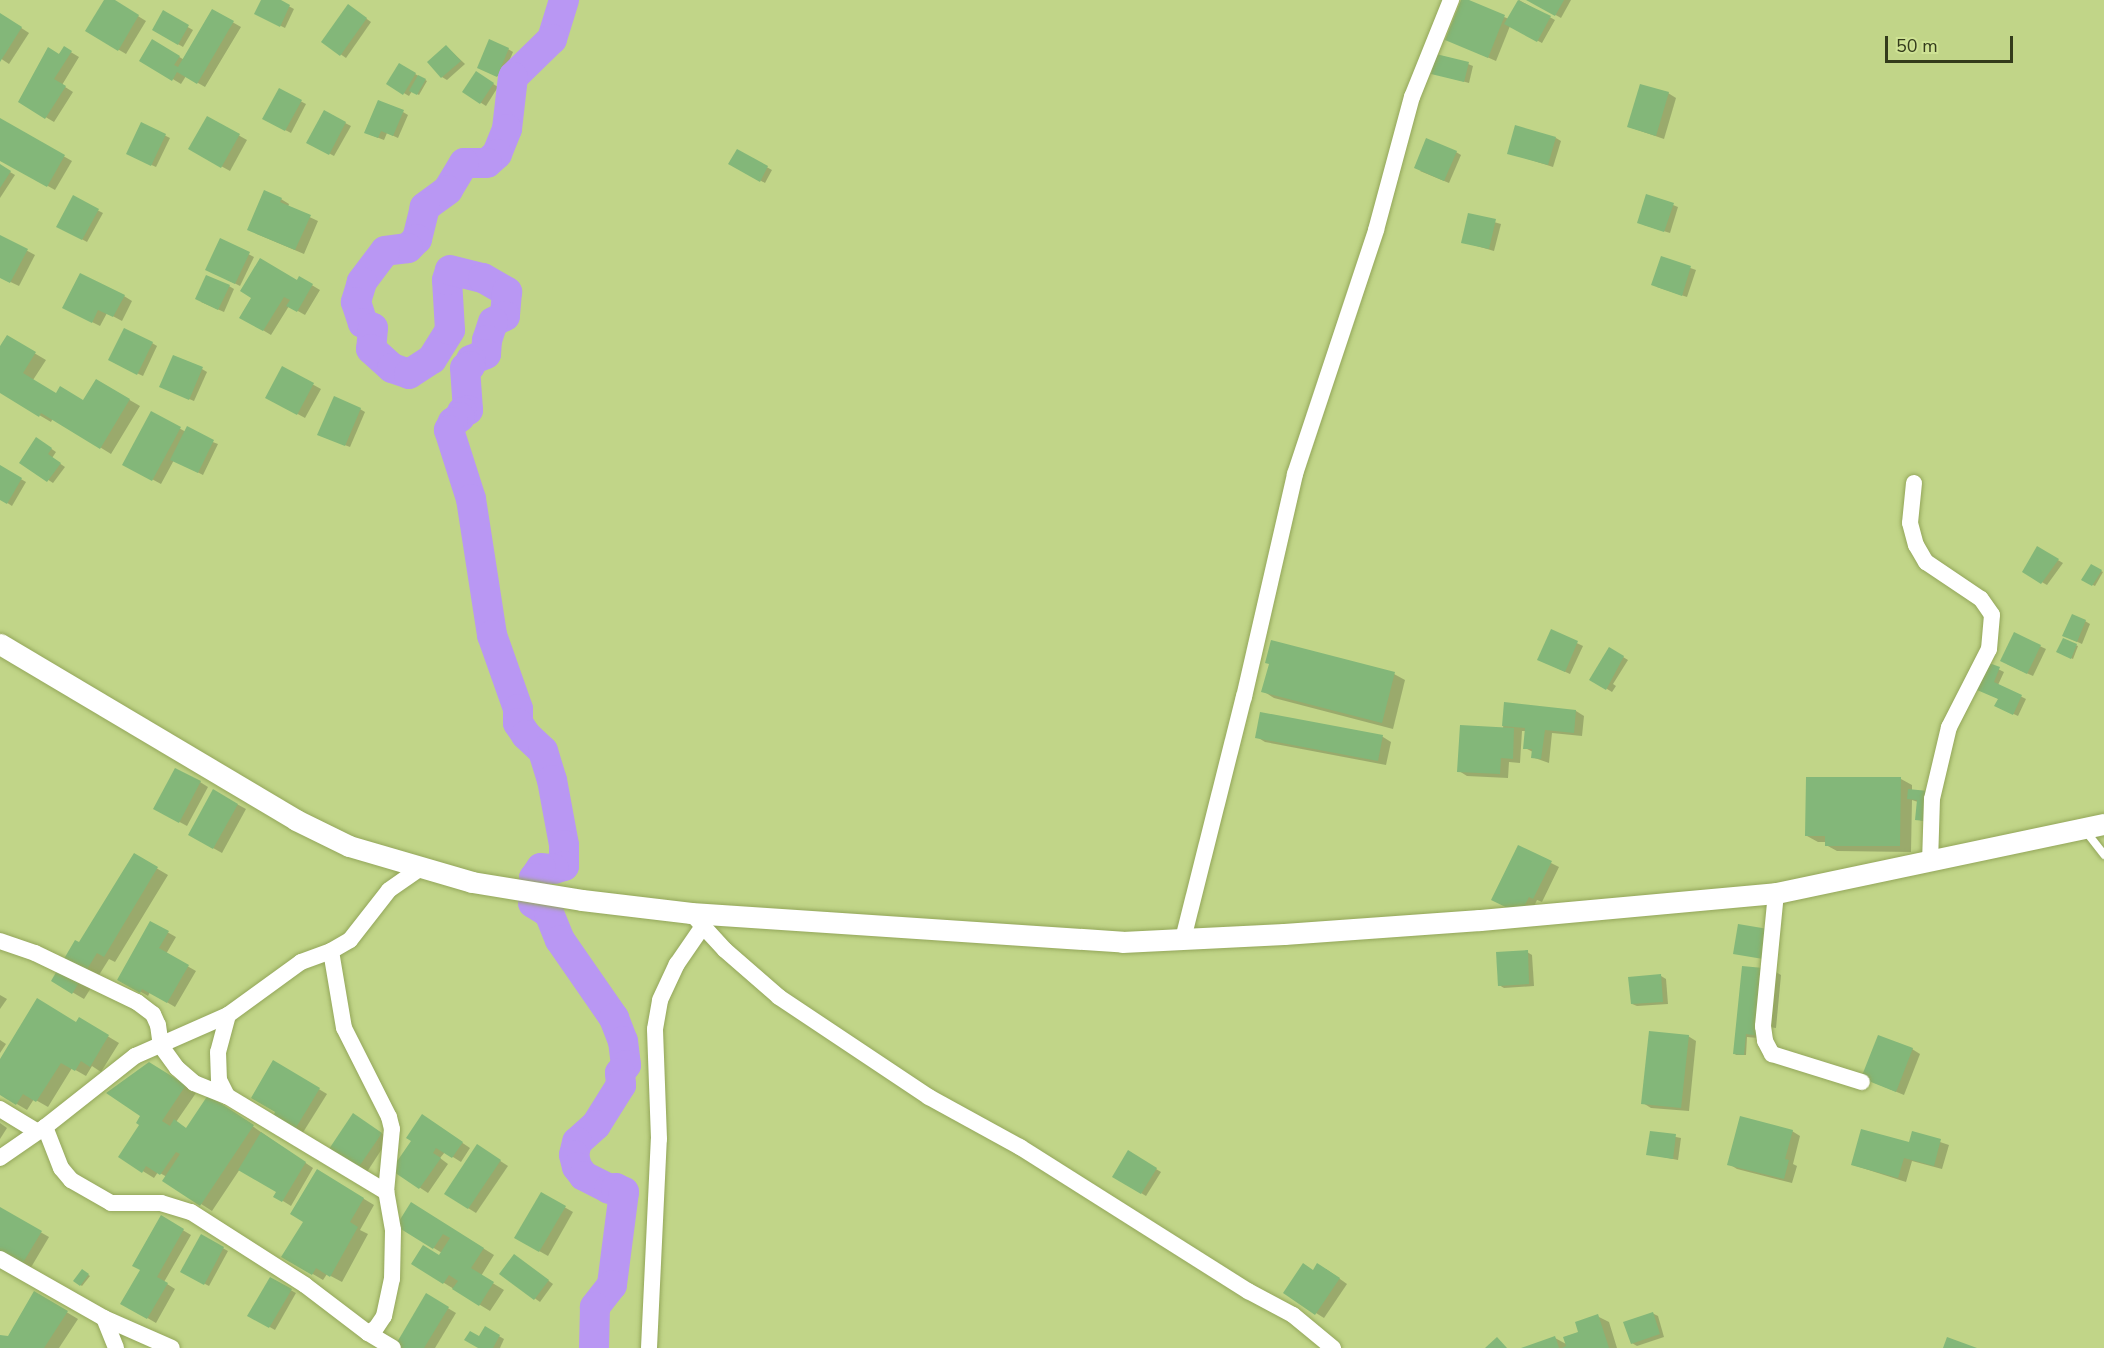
<!DOCTYPE html>
<html>
<head>
<meta charset="utf-8">
<style>
  body { margin:0 }
  #map { position:relative; width:2104px; height:1348px; overflow:hidden; background:#c1d588; font-family:"Nunito Sans",sans-serif }
  div>[style] { position:absolute }
  .shadow>* { inset:0; background:#0003 }
  .river>* { height:30px; margin:-15px; padding:0 15px; transform-origin:15px; border-radius:15px; background:#b997f3 }
  .building>* { inset:0; background:#83b779 }
  .roads { filter:drop-shadow(0 0 2px #93a65a) drop-shadow(0 0 2px #93a65a) }
  .service>* { height:8px; margin:-4px; padding:0 4px; transform-origin:4px; border-radius:4px; background:#fff }
  .minor>* { height:16px; margin:-8px; padding:0 8px; transform-origin:8px; border-radius:8px; background:#fff }
  .tertiary>* { height:21px; margin:-10.5px; padding:0 10.5px; transform-origin:10.5px; border-radius:10.5px; background:#fff }
  span { translate:-50% -50%; white-space:nowrap; text-align:center; line-height:1.15; -webkit-text-stroke:6px #cee294; paint-order:stroke }
  .scale { position:absolute; left:1885px; top:36px; width:128px; height:27px; box-sizing:border-box; border:3px solid #333b1b; border-top:0; padding-left:8px; font-size:18px; line-height:21px; white-space:nowrap; color:#333b1b; -webkit-text-stroke:4px #cee294; paint-order:stroke }
</style>
</head>
<body>
<div id="map">
  <div class="shadow">
    <div style="clip-path:polygon(106px 0,112px 0,146px 21px,126px 54px,87px 31px)"></div>
    <div style="clip-path:polygon(262px 0,277px 0,294px 9px,285px 28px,261px 16px)"></div>
    <div style="clip-path:polygon(1463px 0,1509px 19px,1519px 0,1555px 20px,1542px 43px,1510px 26px,1496px 61px,1453px 42px)"></div>
    <div style="clip-path:polygon(1529px 0,1571px 0,1561px 18px)"></div>
    <div style="clip-path:polygon(353px 9px,371px 22px,346px 58px,323px 42px)"></div>
    <div style="clip-path:polygon(213px 11px,241px 27px,205px 87px,186px 76px,181px 84px,141px 60px,153px 41px,186px 61px)"></div>
    <div style="clip-path:polygon(163px 13px,193px 30px,183px 47px,154px 30px)"></div>
    <div style="clip-path:polygon(0 14px,29px 33px,9px 64px,0 58px)"></div>
    <div style="clip-path:polygon(447px 47px,465px 64px,447px 80px,442px 77px)"></div>
    <div style="clip-path:polygon(64px 48px,79px 57px,62px 85px,73px 92px,54px 122px,20px 102px)"></div>
    <div style="clip-path:polygon(508px 49px,513px 52px,502px 78px,484px 70px)"></div>
    <div style="clip-path:polygon(1468px 64px,1473px 66px,1469px 83px,1433px 73px)"></div>
    <div style="clip-path:polygon(400px 65px,427px 81px,419px 95px,412px 91px,409px 96px,388px 84px)"></div>
    <div style="clip-path:polygon(476px 73px,498px 87px,486px 106px,464px 92px)"></div>
    <div style="clip-path:polygon(279px 90px,306px 104px,291px 133px,264px 119px)"></div>
    <div style="clip-path:polygon(1668px 93px,1676px 98px,1664px 139px,1629px 127px)"></div>
    <div style="clip-path:polygon(324px 112px,351px 126px,334px 156px,308px 142px)"></div>
    <div style="clip-path:polygon(403px 112px,408px 115px,398px 138px,387px 133px,384px 140px,371px 135px)"></div>
    <div style="clip-path:polygon(208px 118px,247px 140px,230px 171px,190px 149px)"></div>
    <div style="clip-path:polygon(0 120px,72px 161px,55px 190px,0 159px)"></div>
    <div style="clip-path:polygon(142px 124px,170px 138px,156px 167px,132px 156px)"></div>
    <div style="clip-path:polygon(1556px 138px,1561px 141px,1553px 167px,1509px 153px)"></div>
    <div style="clip-path:polygon(737px 151px,772px 170px,765px 183px,730px 164px)"></div>
    <div style="clip-path:polygon(1456px 152px,1461px 155px,1449px 183px,1420px 171px)"></div>
    <div style="clip-path:polygon(0 166px,15px 175px,0 198px)"></div>
    <div style="clip-path:polygon(73px 198px,103px 213px,87px 242px,58px 226px)"></div>
    <div style="clip-path:polygon(281px 199px,289px 204px,288px 207px,318px 221px,304px 254px,257px 234px)"></div>
    <div style="clip-path:polygon(1673px 205px,1678px 207px,1670px 233px,1644px 225px)"></div>
    <div style="clip-path:polygon(1469px 215px,1501px 224px,1494px 251px,1463px 242px)"></div>
    <div style="clip-path:polygon(0 236px,35px 255px,19px 286px,0 277px)"></div>
    <div style="clip-path:polygon(221px 240px,254px 257px,240px 286px,212px 272px)"></div>
    <div style="clip-path:polygon(1662px 258px,1696px 270px,1687px 297px,1657px 287px)"></div>
    <div style="clip-path:polygon(300px 278px,320px 290px,305px 315px,289px 306px,271px 335px,241px 317px)"></div>
    <div style="clip-path:polygon(229px 286px,234px 289px,224px 312px,201px 302px)"></div>
    <div style="clip-path:polygon(124px 296px,132px 301px,122px 321px,107px 313px,100px 326px,72px 312px)"></div>
    <div style="clip-path:polygon(7px 337px,46px 360px,33px 380px,57px 395px,84px 402px,97px 381px,140px 406px,111px 454px,53px 418px,51px 422px,0 392px,0 349px)"></div>
    <div style="clip-path:polygon(152px 343px,157px 346px,143px 376px,115px 363px)"></div>
    <div style="clip-path:polygon(283px 368px,321px 389px,305px 418px,267px 397px)"></div>
    <div style="clip-path:polygon(202px 369px,207px 372px,194px 401px,166px 389px)"></div>
    <div style="clip-path:polygon(360px 409px,365px 412px,350px 447px,324px 437px)"></div>
    <div style="clip-path:polygon(152px 413px,186px 432px,218px 444px,203px 475px,174px 460px,161px 484px,124px 464px)"></div>
    <div style="clip-path:polygon(37px 439px,56px 452px,52px 458px,65px 467px,53px 483px,21px 462px)"></div>
    <div style="clip-path:polygon(0 467px,26px 482px,12px 506px,0 498px)"></div>
    <div style="clip-path:polygon(2037px 548px,2063px 563px,2047px 585px,2024px 572px)"></div>
    <div style="clip-path:polygon(2091px 566px,2103px 572px,2095px 586px,2083px 580px)"></div>
    <div style="clip-path:polygon(2085px 621px,2090px 624px,2082px 644px,2069px 638px)"></div>
    <div style="clip-path:polygon(1551px 631px,1583px 646px,1570px 674px,1544px 662px)"></div>
    <div style="clip-path:polygon(2014px 634px,2046px 649px,2033px 676px,2007px 664px)"></div>
    <div style="clip-path:polygon(2063px 640px,2078px 646px,2073px 659px,2058px 652px)"></div>
    <div style="clip-path:polygon(1610px 649px,1628px 660px,1613px 684px,1616px 686px,1612px 692px,1591px 679px)"></div>
    <div style="clip-path:polygon(1990px 665px,2004px 672px,1998px 685px,2026px 699px,2018px 716px,2001px 708px,1999px 699px,1984px 692px)"></div>
    <div style="clip-path:polygon(1394px 674px,1405px 680px,1393px 729px,1274px 698px,1263px 691px)"></div>
    <div style="clip-path:polygon(1505px 704px,1576px 711px,1584px 716px,1582px 736px,1552px 733px,1549px 763px,1532px 757px,1533px 752px,1525px 748px,1527px 731px,1522px 731px,1520px 763px,1509px 762px,1508px 778px,1467px 776px,1459px 771px,1503px 728px)"></div>
    <div style="clip-path:polygon(1261px 714px,1383px 737px,1391px 742px,1386px 765px,1265px 742px,1257px 737px)"></div>
    <div style="clip-path:polygon(1808px 778px,1901px 779px,1912px 785px,1912px 791px,1933px 795px,1930px 823px,1916px 819px,1918px 802px,1912px 800px,1911px 852px,1837px 851px,1826px 845px,1826px 842px,1818px 842px,1807px 836px)"></div>
    <div style="clip-path:polygon(200px 782px,208px 787px,187px 826px,163px 813px)"></div>
    <div style="clip-path:polygon(213px 791px,246px 809px,222px 853px,190px 835px)"></div>
    <div style="clip-path:polygon(1519px 847px,1559px 867px,1542px 902px,1537px 900px,1529px 917px,1501px 903px)"></div>
    <div style="clip-path:polygon(134px 855px,168px 875px,115px 962px,109px 959px,84px 999px,53px 981px,80px 944px)"></div>
    <div style="clip-path:polygon(151px 923px,176px 937px,166px 954px,196px 971px,175px 1007px,150px 992px,148px 996px,119px 979px)"></div>
    <div style="clip-path:polygon(1527px 952px,1532px 955px,1534px 986px,1504px 988px,1499px 985px)"></div>
    <div style="clip-path:polygon(1773px 970px,1781px 975px,1776px 1028px,1769px 1027px,1768px 1039px,1747px 1037px,1746px 1055px,1736px 1055px,1734px 1053px)"></div>
    <div style="clip-path:polygon(1661px 976px,1666px 979px,1668px 1004px,1637px 1006px,1632px 1004px)"></div>
    <div style="clip-path:polygon(0 995px,7px 999px,0 1009px)"></div>
    <div style="clip-path:polygon(79px 1019px,119px 1043px,101px 1072px,92px 1066px,86px 1076px,72px 1068px,48px 1107px,34px 1099px,27px 1110px,0 1094px,0 1062px,76px 1024px)"></div>
    <div style="clip-path:polygon(1688px 1036px,1696px 1041px,1689px 1111px,1651px 1108px,1643px 1103px)"></div>
    <div style="clip-path:polygon(0 1040px,6px 1044px,0 1053px)"></div>
    <div style="clip-path:polygon(1912px 1049px,1920px 1054px,1904px 1095px,1863px 1078px)"></div>
    <div style="clip-path:polygon(274px 1062px,327px 1094px,302px 1134px,277px 1112px)"></div>
    <div style="clip-path:polygon(160px 1070px,196px 1093px,176px 1122px,187px 1129px,219px 1103px,313px 1168px,291px 1206px,275px 1196px,278px 1192px,240px 1169px,212px 1211px,165px 1181px,167px 1177px,158px 1172px,154px 1178px,120px 1157px,141px 1125px)"></div>
    <div style="clip-path:polygon(361px 1120px,389px 1138px,365px 1175px,357px 1170px)"></div>
    <div style="clip-path:polygon(430px 1121px,470px 1148px,461px 1162px,445px 1152px,440px 1158px,448px 1164px,428px 1193px,393px 1170px)"></div>
    <div style="clip-path:polygon(0 1123px,7px 1128px,0 1139px)"></div>
    <div style="clip-path:polygon(1792px 1131px,1800px 1136px,1793px 1164px,1797px 1166px,1792px 1183px,1737px 1169px,1729px 1164px)"></div>
    <div style="clip-path:polygon(1651px 1132px,1681px 1138px,1678px 1160px,1648px 1154px)"></div>
    <div style="clip-path:polygon(1913px 1133px,1949px 1145px,1942px 1169px,1912px 1161px,1906px 1182px,1853px 1165px,1910px 1144px)"></div>
    <div style="clip-path:polygon(485px 1151px,508px 1166px,476px 1213px,468px 1208px)"></div>
    <div style="clip-path:polygon(1128px 1152px,1161px 1172px,1146px 1196px,1114px 1176px)"></div>
    <div style="clip-path:polygon(318px 1171px,374px 1205px,360px 1230px,368px 1234px,342px 1282px,327px 1274px,323px 1280px,284px 1257px,305px 1221px)"></div>
    <div style="clip-path:polygon(541px 1194px,573px 1212px,548px 1256px,516px 1238px)"></div>
    <div style="clip-path:polygon(0 1209px,49px 1237px,30px 1269px,0 1252px)"></div>
    <div style="clip-path:polygon(422px 1210px,494px 1255px,481px 1276px,504px 1290px,490px 1311px,413px 1264px,440px 1257px,442px 1253px,398px 1226px)"></div>
    <div style="clip-path:polygon(161px 1217px,191px 1235px,164px 1282px,175px 1289px,156px 1323px,122px 1303px,142px 1270px)"></div>
    <div style="clip-path:polygon(201px 1236px,228px 1251px,209px 1286px,182px 1272px)"></div>
    <div style="clip-path:polygon(519px 1259px,553px 1284px,540px 1302px,501px 1274px)"></div>
    <div style="clip-path:polygon(1326px 1269px,1347px 1284px,1324px 1318px,1316px 1313px,1313px 1271px)"></div>
    <div style="clip-path:polygon(82px 1271px,90px 1276px,82px 1286px,75px 1281px)"></div>
    <div style="clip-path:polygon(270px 1279px,296px 1293px,275px 1330px,249px 1315px)"></div>
    <div style="clip-path:polygon(35px 1293px,78px 1319px,59px 1348px,0 1348px,0 1336px,9px 1337px)"></div>
    <div style="clip-path:polygon(426px 1295px,456px 1313px,435px 1348px,405px 1348px)"></div>
    <div style="clip-path:polygon(1652px 1313px,1658px 1316px,1664px 1337px,1637px 1346px,1632px 1343px)"></div>
    <div style="clip-path:polygon(1597px 1316px,1609px 1322px,1617px 1348px,1525px 1348px,1555px 1338px,1568px 1345px)"></div>
    <div style="clip-path:polygon(485px 1328px,504px 1339px,500px 1348px,481px 1348px,480px 1338px)"></div>
  </div>
  <div class="river">
    <div style="left:564px;top:0;width:41px;rotate:107.1deg"></div>
    <div style="left:552px;top:39px;width:54px;rotate:135.7deg"></div>
    <div style="left:513px;top:77px;width:52px;rotate:96.6deg"></div>
    <div style="left:507px;top:129px;width:27px;rotate:112deg"></div>
    <div style="left:497px;top:154px;width:13px;rotate:138deg"></div>
    <div style="left:487px;top:163px;width:23px;rotate:180deg"></div>
    <div style="left:464px;top:163px;width:31px;rotate:121deg"></div>
    <div style="left:448px;top:190px;width:29px;rotate:144deg"></div>
    <div style="left:425px;top:207px;width:33px;rotate:104deg"></div>
    <div style="left:417px;top:239px;width:13px;rotate:135deg"></div>
    <div style="left:408px;top:248px;width:23px;rotate:173deg"></div>
    <div style="left:385px;top:251px;width:39px;rotate:127deg"></div>
    <div style="left:362px;top:282px;width:21px;rotate:107deg"></div>
    <div style="left:356px;top:302px;width:22px;rotate:72deg"></div>
    <div style="left:363px;top:323px;width:11px;rotate:27deg"></div>
    <div style="left:373px;top:328px;width:21px;rotate:95deg"></div>
    <div style="left:371px;top:349px;width:28px;rotate:42deg"></div>
    <div style="left:392px;top:368px;width:18px;rotate:19deg"></div>
    <div style="left:409px;top:374px;width:27px;rotate:-33deg"></div>
    <div style="left:432px;top:359px;width:34px;rotate:-58deg"></div>
    <div style="left:450px;top:330px;width:50px;rotate:-93.4deg"></div>
    <div style="left:447px;top:280px;width:10px;rotate:-73deg"></div>
    <div style="left:450px;top:270px;width:34px;rotate:14deg"></div>
    <div style="left:483px;top:278px;width:28px;rotate:30deg"></div>
    <div style="left:507px;top:292px;width:24px;rotate:95deg"></div>
    <div style="left:505px;top:316px;width:13px;rotate:153deg"></div>
    <div style="left:493px;top:322px;width:19px;rotate:108deg"></div>
    <div style="left:487px;top:340px;width:14px;rotate:94deg"></div>
    <div style="left:486px;top:354px;width:16px;rotate:158deg"></div>
    <div style="left:471px;top:360px;width:6px;rotate:99deg"></div>
    <div style="left:470px;top:366px;width:5px;rotate:158deg"></div>
    <div style="left:465px;top:368px;width:42px;rotate:85.9deg"></div>
    <div style="left:468px;top:410px;width:6px;rotate:162deg"></div>
    <div style="left:462px;top:412px;width:5px;rotate:112deg"></div>
    <div style="left:460px;top:417px;width:9px;rotate:144deg"></div>
    <div style="left:453px;top:422px;width:9px;rotate:117deg"></div>
    <div style="left:449px;top:430px;width:72px;rotate:72.3deg"></div>
    <div style="left:471px;top:499px;width:138px;rotate:81.2deg"></div>
    <div style="left:492px;top:635px;width:78px;rotate:70.6deg"></div>
    <div style="left:518px;top:709px;width:14px;rotate:90deg"></div>
    <div style="left:518px;top:723px;width:14px;rotate:56deg"></div>
    <div style="left:526px;top:735px;width:23px;rotate:43deg"></div>
    <div style="left:543px;top:751px;width:30px;rotate:73deg"></div>
    <div style="left:552px;top:780px;width:66px;rotate:79.5deg"></div>
    <div style="left:564px;top:845px;width:21px;rotate:90deg"></div>
    <div style="left:564px;top:866px;width:10px;rotate:163deg"></div>
    <div style="left:554px;top:869px;width:13px;rotate:-176deg"></div>
    <div style="left:541px;top:868px;width:12px;rotate:125deg"></div>
    <div style="left:534px;top:878px;width:25px;rotate:92deg"></div>
    <div style="left:533px;top:903px;width:19px;rotate:32deg"></div>
    <div style="left:549px;top:913px;width:29px;rotate:68deg"></div>
    <div style="left:560px;top:940px;width:95px;rotate:55.3deg"></div>
    <div style="left:614px;top:1018px;width:25px;rotate:69deg"></div>
    <div style="left:623px;top:1041px;width:24px;rotate:83deg"></div>
    <div style="left:626px;top:1065px;width:10px;rotate:127deg"></div>
    <div style="left:620px;top:1073px;width:12px;rotate:85deg"></div>
    <div style="left:621px;top:1085px;width:47px;rotate:122deg"></div>
    <div style="left:596px;top:1125px;width:25px;rotate:138deg"></div>
    <div style="left:577px;top:1142px;width:13px;rotate:103deg"></div>
    <div style="left:574px;top:1155px;width:12px;rotate:76deg"></div>
    <div style="left:577px;top:1167px;width:11px;rotate:52deg"></div>
    <div style="left:584px;top:1176px;width:28px;rotate:27deg"></div>
    <div style="left:609px;top:1189px;width:7px;rotate:-8deg"></div>
    <div style="left:616px;top:1188px;width:9px;rotate:27deg"></div>
    <div style="left:624px;top:1192px;width:94px;rotate:97.4deg"></div>
    <div style="left:612px;top:1285px;width:28px;rotate:128deg"></div>
    <div style="left:595px;top:1307px;width:41px;rotate:91.4deg"></div>
  </div>
  <div class="building">
    <div style="clip-path:polygon(104px 0,115px 0,139px 15px,118px 51px,85px 31px)"></div>
    <div style="clip-path:polygon(261px 0,281px 0,290px 5px,280px 27px,254px 14px)"></div>
    <div style="clip-path:polygon(1461px 0,1469px 0,1505px 15px,1488px 58px,1445px 40px)"></div>
    <div style="clip-path:polygon(1518px 0,1551px 16px,1537px 42px,1504px 24px)"></div>
    <div style="clip-path:polygon(1526px 0,1564px 0,1555px 16px)"></div>
    <div style="clip-path:polygon(348px 4px,367px 18px,340px 56px,321px 42px)"></div>
    <div style="clip-path:polygon(212px 9px,234px 21px,197px 84px,177px 72px,172px 81px,139px 61px,152px 39px,180px 56px,174px 65px,178px 67px)"></div>
    <div style="clip-path:polygon(163px 10px,189px 25px,178px 45px,152px 30px)"></div>
    <div style="clip-path:polygon(0 13px,22px 27px,0 62px)"></div>
    <div style="clip-path:polygon(489px 39px,509px 48px,497px 77px,477px 68px)"></div>
    <div style="clip-path:polygon(446px 45px,461px 61px,441px 78px,427px 62px)"></div>
    <div style="clip-path:polygon(64px 46px,72px 51px,54px 79px,66px 86px,45px 119px,18px 102px,48px 47px,59px 54px)"></div>
    <div style="clip-path:polygon(1436px 54px,1469px 62px,1464px 82px,1431px 74px)"></div>
    <div style="clip-path:polygon(399px 63px,416px 73px,403px 95px,386px 84px)"></div>
    <div style="clip-path:polygon(476px 71px,494px 83px,480px 104px,462px 92px)"></div>
    <div style="clip-path:polygon(418px 75px,426px 79px,417px 95px,409px 91px)"></div>
    <div style="clip-path:polygon(1640px 84px,1669px 92px,1656px 136px,1627px 127px)"></div>
    <div style="clip-path:polygon(279px 88px,302px 100px,285px 131px,262px 119px)"></div>
    <div style="clip-path:polygon(378px 100px,404px 110px,393px 136px,381px 131px,378px 138px,364px 133px)"></div>
    <div style="clip-path:polygon(324px 110px,346px 122px,329px 155px,306px 143px)"></div>
    <div style="clip-path:polygon(207px 116px,240px 134px,221px 168px,188px 149px)"></div>
    <div style="clip-path:polygon(0 118px,65px 155px,47px 187px,0 161px)"></div>
    <div style="clip-path:polygon(141px 122px,166px 134px,151px 166px,126px 154px)"></div>
    <div style="clip-path:polygon(1515px 125px,1556px 137px,1548px 165px,1507px 154px)"></div>
    <div style="clip-path:polygon(1426px 138px,1457px 151px,1444px 181px,1414px 168px)"></div>
    <div style="clip-path:polygon(737px 149px,768px 166px,760px 182px,728px 164px)"></div>
    <div style="clip-path:polygon(0 164px,11px 171px,0 188px)"></div>
    <div style="clip-path:polygon(264px 190px,282px 198px,280px 202px,311px 215px,295px 250px,247px 230px)"></div>
    <div style="clip-path:polygon(1646px 194px,1674px 203px,1664px 232px,1637px 223px)"></div>
    <div style="clip-path:polygon(73px 195px,99px 209px,82px 240px,56px 227px)"></div>
    <div style="clip-path:polygon(1468px 213px,1496px 219px,1489px 249px,1461px 243px)"></div>
    <div style="clip-path:polygon(0 235px,28px 249px,10px 283px,0 278px)"></div>
    <div style="clip-path:polygon(220px 238px,250px 252px,235px 284px,205px 270px)"></div>
    <div style="clip-path:polygon(1661px 256px,1691px 266px,1682px 296px,1651px 285px)"></div>
    <div style="clip-path:polygon(260px 258px,297px 280px,299px 276px,313px 284px,297px 312px,286px 306px,290px 300px,284px 297px,263px 331px,239px 318px,251px 298px,240px 291px)"></div>
    <div style="clip-path:polygon(80px 273px,125px 295px,113px 317px,98px 310px,92px 323px,62px 308px)"></div>
    <div style="clip-path:polygon(206px 275px,230px 285px,218px 310px,195px 299px)"></div>
    <div style="clip-path:polygon(124px 328px,153px 342px,137px 375px,108px 360px)"></div>
    <div style="clip-path:polygon(7px 335px,36px 352px,23px 373px,56px 393px,60px 386px,83px 400px,96px 379px,130px 399px,100px 449px,41px 413px,39px 417px,0 393px,0 346px)"></div>
    <div style="clip-path:polygon(173px 355px,203px 367px,189px 400px,159px 387px)"></div>
    <div style="clip-path:polygon(282px 366px,314px 383px,297px 415px,265px 398px)"></div>
    <div style="clip-path:polygon(334px 396px,361px 408px,345px 446px,317px 435px)"></div>
    <div style="clip-path:polygon(151px 411px,181px 427px,152px 481px,122px 465px)"></div>
    <div style="clip-path:polygon(187px 426px,214px 440px,198px 473px,170px 460px)"></div>
    <div style="clip-path:polygon(36px 437px,52px 448px,48px 454px,61px 463px,47px 482px,19px 463px)"></div>
    <div style="clip-path:polygon(0 465px,22px 478px,7px 504px,0 500px)"></div>
    <div style="clip-path:polygon(2037px 546px,2059px 559px,2041px 584px,2022px 572px)"></div>
    <div style="clip-path:polygon(2091px 564px,2102px 570px,2092px 586px,2081px 580px)"></div>
    <div style="clip-path:polygon(2072px 614px,2086px 620px,2077px 642px,2062px 636px)"></div>
    <div style="clip-path:polygon(1551px 629px,1578px 641px,1565px 672px,1537px 660px)"></div>
    <div style="clip-path:polygon(2014px 632px,2041px 645px,2027px 674px,2000px 661px)"></div>
    <div style="clip-path:polygon(2063px 638px,2077px 644px,2071px 659px,2056px 652px)"></div>
    <div style="clip-path:polygon(1271px 640px,1395px 672px,1382px 723px,1261px 692px,1269px 664px,1265px 663px)"></div>
    <div style="clip-path:polygon(1609px 647px,1624px 656px,1606px 690px,1589px 680px)"></div>
    <div style="clip-path:polygon(1989px 663px,2000px 667px,1994px 682px,2022px 695px,2013px 715px,1994px 706px,1998px 699px,1977px 690px)"></div>
    <div style="clip-path:polygon(1504px 702px,1576px 710px,1574px 733px,1545px 730px,1541px 759px,1531px 758px,1532px 749px,1523px 749px,1525px 728px,1502px 726px)"></div>
    <div style="clip-path:polygon(1260px 712px,1383px 735px,1378px 761px,1255px 738px)"></div>
    <div style="clip-path:polygon(1460px 725px,1514px 728px,1513px 759px,1501px 758px,1500px 774px,1457px 772px)"></div>
    <div style="clip-path:polygon(175px 768px,201px 781px,179px 823px,153px 809px)"></div>
    <div style="clip-path:polygon(1806px 777px,1901px 777px,1900px 846px,1825px 846px,1825px 836px,1805px 836px)"></div>
    <div style="clip-path:polygon(213px 789px,238px 804px,213px 849px,188px 835px)"></div>
    <div style="clip-path:polygon(1908px 789px,1928px 791px,1925px 821px,1915px 820px,1917px 800px,1907px 799px)"></div>
    <div style="clip-path:polygon(1518px 845px,1552px 861px,1533px 899px,1529px 897px,1520px 914px,1491px 900px)"></div>
    <div style="clip-path:polygon(134px 853px,158px 867px,104px 957px,97px 953px,72px 994px,51px 981px,75px 940px,79px 942px)"></div>
    <div style="clip-path:polygon(150px 921px,169px 931px,159px 948px,189px 965px,167px 1003px,142px 989px,140px 993px,117px 980px)"></div>
    <div style="clip-path:polygon(1738px 924px,1768px 929px,1763px 959px,1733px 954px)"></div>
    <div style="clip-path:polygon(1528px 950px,1529px 984px,1498px 986px,1496px 952px)"></div>
    <div style="clip-path:polygon(1742px 966px,1774px 969px,1760px 1036px,1746px 1034px,1744px 1055px,1733px 1054px)"></div>
    <div style="clip-path:polygon(1661px 974px,1663px 1002px,1631px 1004px,1628px 977px)"></div>
    <div style="clip-path:polygon(37px 998px,76px 1022px,79px 1017px,109px 1035px,90px 1067px,81px 1061px,75px 1071px,61px 1063px,36px 1102px,23px 1094px,16px 1105px,0 1095px,0 1059px)"></div>
    <div style="clip-path:polygon(1649px 1031px,1689px 1035px,1681px 1108px,1641px 1104px)"></div>
    <div style="clip-path:polygon(1878px 1035px,1913px 1048px,1896px 1092px,1861px 1078px)"></div>
    <div style="clip-path:polygon(273px 1060px,320px 1088px,294px 1131px,272px 1118px,275px 1112px,251px 1098px)"></div>
    <div style="clip-path:polygon(149px 1062px,186px 1085px,162px 1121px,170px 1126px,174px 1119px,186px 1128px,208px 1095px,254px 1125px,200px 1206px,162px 1181px,180px 1154px,176px 1152px,160px 1175px,146px 1166px,142px 1173px,118px 1157px,139px 1125px,136px 1123px,140px 1116px,106px 1093px)"></div>
    <div style="clip-path:polygon(353px 1113px,382px 1133px,356px 1171px,327px 1152px)"></div>
    <div style="clip-path:polygon(422px 1114px,463px 1142px,452px 1158px,436px 1148px,433px 1153px,441px 1158px,419px 1189px,391px 1170px,411px 1141px,406px 1138px)"></div>
    <div style="clip-path:polygon(1740px 1116px,1793px 1130px,1785px 1159px,1789px 1160px,1784px 1179px,1727px 1165px)"></div>
    <div style="clip-path:polygon(1861px 1129px,1909px 1142px,1912px 1131px,1941px 1139px,1934px 1166px,1904px 1158px,1898px 1178px,1851px 1165px)"></div>
    <div style="clip-path:polygon(1650px 1131px,1676px 1134px,1673px 1159px,1646px 1155px)"></div>
    <div style="clip-path:polygon(261px 1132px,306px 1162px,282px 1202px,273px 1197px,276px 1192px,238px 1170px)"></div>
    <div style="clip-path:polygon(477px 1144px,501px 1160px,468px 1209px,444px 1194px)"></div>
    <div style="clip-path:polygon(1128px 1150px,1157px 1168px,1141px 1194px,1112px 1177px)"></div>
    <div style="clip-path:polygon(317px 1169px,364px 1198px,350px 1222px,358px 1227px,330px 1277px,316px 1268px,312px 1275px,281px 1257px,303px 1222px,290px 1214px)"></div>
    <div style="clip-path:polygon(541px 1192px,566px 1206px,539px 1252px,514px 1238px)"></div>
    <div style="clip-path:polygon(411px 1202px,484px 1248px,471px 1268px,494px 1282px,479px 1306px,452px 1289px,458px 1281px,449px 1275px,443px 1284px,411px 1264px,423px 1245px,439px 1255px,450px 1238px,443px 1234px,433px 1249px,396px 1226px)"></div>
    <div style="clip-path:polygon(0 1207px,42px 1231px,21px 1266px,0 1253px)"></div>
    <div style="clip-path:polygon(161px 1215px,184px 1229px,157px 1277px,168px 1283px,147px 1319px,120px 1304px,140px 1270px,132px 1266px)"></div>
    <div style="clip-path:polygon(201px 1234px,224px 1247px,204px 1285px,180px 1272px)"></div>
    <div style="clip-path:polygon(514px 1254px,549px 1280px,534px 1300px,499px 1274px)"></div>
    <div style="clip-path:polygon(1303px 1263px,1313px 1270px,1317px 1263px,1340px 1278px,1315px 1315px,1283px 1293px)"></div>
    <div style="clip-path:polygon(82px 1269px,89px 1274px,80px 1286px,73px 1281px)"></div>
    <div style="clip-path:polygon(270px 1277px,292px 1289px,269px 1328px,247px 1316px)"></div>
    <div style="clip-path:polygon(34px 1291px,68px 1311px,44px 1348px,0 1348px,0 1335px,8px 1336px)"></div>
    <div style="clip-path:polygon(426px 1293px,449px 1307px,424px 1348px,402px 1348px,396px 1344px)"></div>
    <div style="clip-path:polygon(1653px 1312px,1660px 1334px,1631px 1344px,1623px 1322px)"></div>
    <div style="clip-path:polygon(1598px 1314px,1609px 1348px,1562px 1348px,1566px 1346px,1563px 1337px,1578px 1332px,1575px 1322px)"></div>
    <div style="clip-path:polygon(485px 1326px,500px 1335px,493px 1348px,478px 1348px,464px 1340px,470px 1331px,479px 1336px)"></div>
    <div style="clip-path:polygon(1555px 1336px,1559px 1348px,1521px 1348px)"></div>
    <div style="clip-path:polygon(1497px 1337px,1507px 1348px,1485px 1348px)"></div>
    <div style="clip-path:polygon(1947px 1337px,1977px 1348px,1943px 1348px)"></div>
  </div>
  <div class="roads">
    <div class="service">
      <div style="left:2084px;top:829px;width:33px;rotate:52deg"></div>
    </div>
    <div class="minor">
      <div style="left:1914px;top:483px;width:40px;rotate:95.7deg"></div>
      <div style="left:1910px;top:523px;width:23px;rotate:75deg"></div>
      <div style="left:1916px;top:545px;width:20px;rotate:60deg"></div>
      <div style="left:1926px;top:562px;width:66px;rotate:33.9deg"></div>
      <div style="left:1981px;top:599px;width:19px;rotate:55deg"></div>
      <div style="left:1992px;top:615px;width:34px;rotate:95deg"></div>
      <div style="left:1989px;top:649px;width:88px;rotate:117.1deg"></div>
      <div style="left:1949px;top:727px;width:74px;rotate:103.3deg"></div>
      <div style="left:1932px;top:799px;width:62px;rotate:91.8deg"></div>
      <div style="left:1776px;top:893px;width:134px;rotate:95.6deg"></div>
      <div style="left:1763px;top:1026px;width:15px;rotate:82deg"></div>
      <div style="left:1765px;top:1041px;width:15px;rotate:62deg"></div>
      <div style="left:1772px;top:1054px;width:94px;rotate:17.3deg"></div>
      <div style="left:691px;top:913px;width:50px;rotate:47.4deg"></div>
      <div style="left:725px;top:950px;width:72px;rotate:41deg"></div>
      <div style="left:779px;top:997px;width:180px;rotate:33.7deg"></div>
      <div style="left:929px;top:1097px;width:104px;rotate:28.8deg"></div>
      <div style="left:1020px;top:1147px;width:270px;rotate:32.3deg"></div>
      <div style="left:1248px;top:1291px;width:51px;rotate:28.1deg"></div>
      <div style="left:1293px;top:1315px;width:52px;rotate:39.5deg"></div>
      <div style="left:1183px;top:939px;width:250px;rotate:-75.9deg"></div>
      <div style="left:1244px;top:697px;width:229px;rotate:-77.1deg"></div>
      <div style="left:1295px;top:474px;width:257px;rotate:-71.6deg"></div>
      <div style="left:1376px;top:230px;width:138px;rotate:-74.9deg"></div>
      <div style="left:1412px;top:97px;width:105px;rotate:-68.1deg"></div>
      <div style="left:0;top:941px;width:37px;rotate:19deg"></div>
      <div style="left:35px;top:953px;width:113px;rotate:25.7deg"></div>
      <div style="left:137px;top:1002px;width:20px;rotate:37deg"></div>
      <div style="left:153px;top:1014px;width:12px;rotate:66deg"></div>
      <div style="left:158px;top:1025px;width:21px;rotate:82deg"></div>
      <div style="left:161px;top:1046px;width:27px;rotate:54deg"></div>
      <div style="left:177px;top:1068px;width:23px;rotate:41deg"></div>
      <div style="left:194px;top:1083px;width:35px;rotate:22deg"></div>
      <div style="left:228px;top:1015px;width:38px;rotate:105deg"></div>
      <div style="left:218px;top:1052px;width:28px;rotate:88deg"></div>
      <div style="left:219px;top:1080px;width:18px;rotate:63deg"></div>
      <div style="left:227px;top:1096px;width:186px;rotate:31.1deg"></div>
      <div style="left:0;top:1109px;width:44px;rotate:31.2deg"></div>
      <div style="left:45px;top:1127px;width:44px;rotate:68.7deg"></div>
      <div style="left:61px;top:1168px;width:16px;rotate:50deg"></div>
      <div style="left:71px;top:1180px;width:46px;rotate:29.9deg"></div>
      <div style="left:111px;top:1203px;width:50px"></div>
      <div style="left:161px;top:1203px;width:31px;rotate:17deg"></div>
      <div style="left:191px;top:1212px;width:135px;rotate:32.6deg"></div>
      <div style="left:305px;top:1285px;width:79px;rotate:37.3deg"></div>
      <div style="left:368px;top:1333px;width:9px;rotate:-32deg"></div>
      <div style="left:376px;top:1328px;width:14px;rotate:-56deg"></div>
      <div style="left:384px;top:1316px;width:38px;rotate:-78deg"></div>
      <div style="left:392px;top:1279px;width:49px;rotate:-88.8deg"></div>
      <div style="left:393px;top:1230px;width:39px;rotate:-100deg"></div>
      <div style="left:386px;top:1192px;width:63px;rotate:-84.6deg"></div>
      <div style="left:392px;top:1129px;width:12px;rotate:-104deg"></div>
      <div style="left:389px;top:1117px;width:100px;rotate:-116.8deg"></div>
      <div style="left:344px;top:1028px;width:78px;rotate:-99.6deg"></div>
      <div style="left:0;top:1158px;width:55px;rotate:-34.6deg"></div>
      <div style="left:45px;top:1127px;width:115px;rotate:-38.3deg"></div>
      <div style="left:135px;top:1056px;width:102px;rotate:-23.8deg"></div>
      <div style="left:228px;top:1015px;width:90px;rotate:-36deg"></div>
      <div style="left:301px;top:962px;width:32px;rotate:-20deg"></div>
      <div style="left:331px;top:951px;width:22px;rotate:-30deg"></div>
      <div style="left:350px;top:940px;width:63px;rotate:-52deg"></div>
      <div style="left:389px;top:890px;width:40px;rotate:-34.9deg"></div>
      <div style="left:0;top:1259px;width:120px;rotate:29.6deg"></div>
      <div style="left:104px;top:1318px;width:74px;rotate:23.8deg"></div>
      <div style="left:104px;top:1318px;width:32px;rotate:68deg"></div>
      <div style="left:368px;top:1333px;width:29px;rotate:31deg"></div>
      <div style="left:649px;top:1348px;width:209px;rotate:-87.3deg"></div>
      <div style="left:659px;top:1139px;width:110px;rotate:-92.1deg"></div>
      <div style="left:655px;top:1029px;width:29px;rotate:-80deg"></div>
      <div style="left:660px;top:1000px;width:40px;rotate:-65deg"></div>
      <div style="left:677px;top:964px;width:46px;rotate:-55.6deg"></div>
    </div>
    <div class="tertiary">
      <div style="left:0;top:644px;width:344px;rotate:30.7deg"></div>
      <div style="left:296px;top:820px;width:59px;rotate:26.1deg"></div>
      <div style="left:349px;top:846px;width:128px;rotate:16.3deg"></div>
      <div style="left:472px;top:882px;width:111px;rotate:9.3deg"></div>
      <div style="left:582px;top:900px;width:110px;rotate:6.8deg"></div>
      <div style="left:691px;top:913px;width:432px;rotate:3.8deg"></div>
      <div style="left:1122px;top:942px;width:162px;rotate:-2.8deg"></div>
      <div style="left:1284px;top:934px;width:196px;rotate:-4.1deg"></div>
      <div style="left:1480px;top:920px;width:297px;rotate:-5.2deg"></div>
      <div style="left:1776px;top:893px;width:335px;rotate:-11.9deg"></div>
    </div>
  </div>
  <div class="scale">50 m</div>
</div>
</body>
</html>
